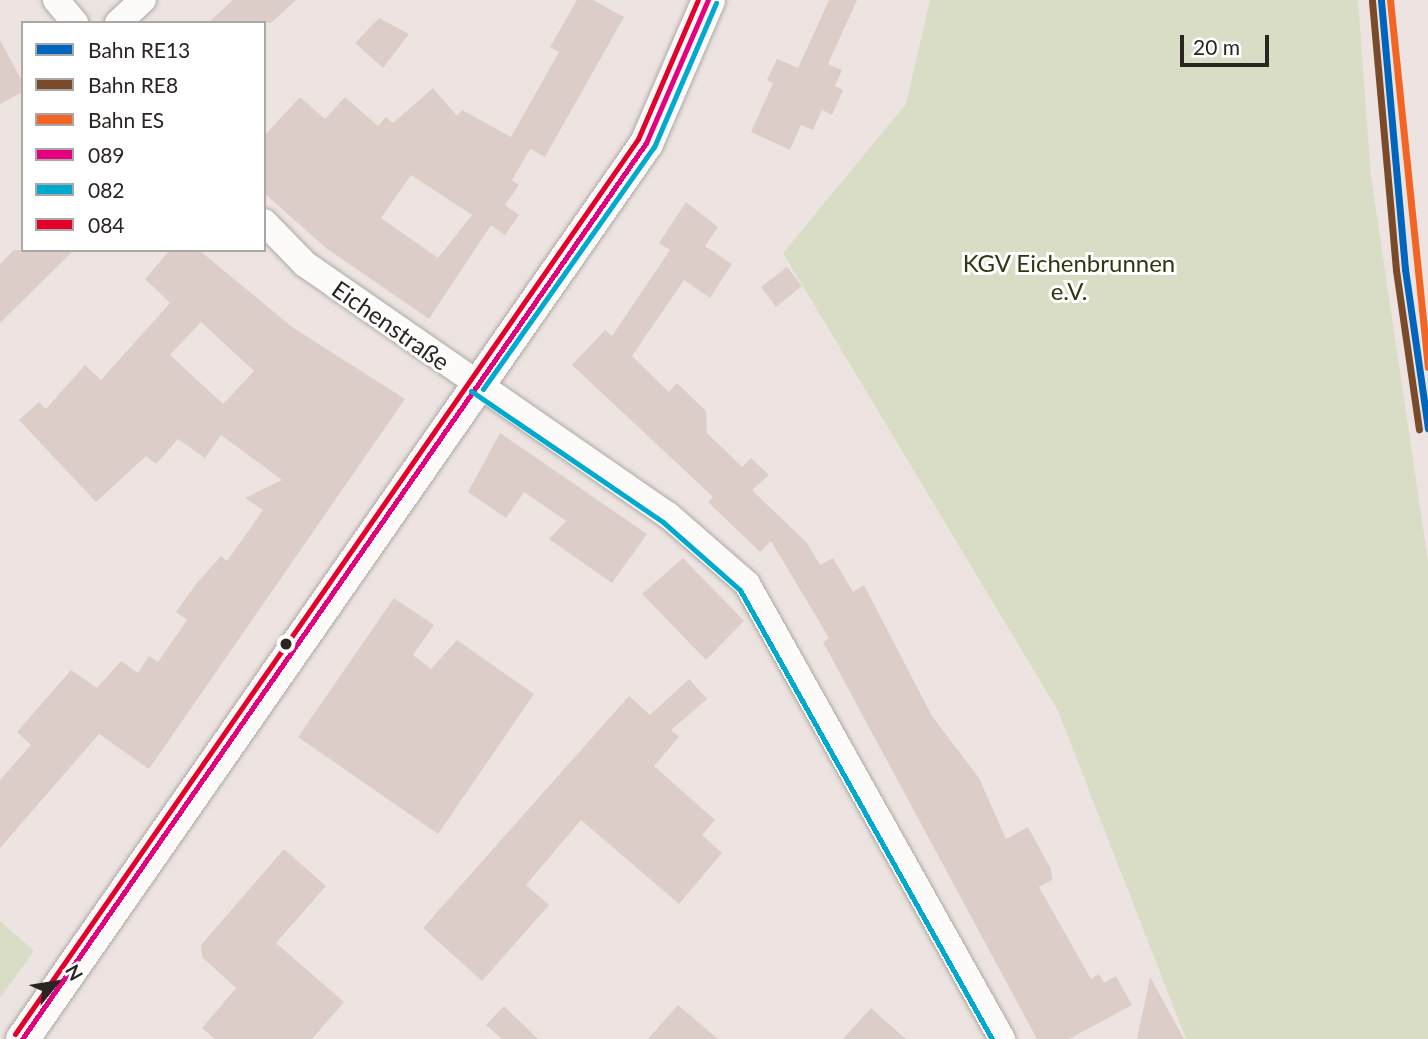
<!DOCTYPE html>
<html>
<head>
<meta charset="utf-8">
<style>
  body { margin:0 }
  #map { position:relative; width:1428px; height:1039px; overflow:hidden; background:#ede4e1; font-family:Lato,sans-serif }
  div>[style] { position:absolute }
  .green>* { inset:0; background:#daddc6 }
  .building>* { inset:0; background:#ddcdc9 }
  .roads { filter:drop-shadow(0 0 2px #aea8a5) drop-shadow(0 0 2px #aea8a5) }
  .minor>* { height:26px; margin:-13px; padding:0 13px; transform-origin:13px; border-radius:13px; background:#fcfbfa }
  .tertiary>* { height:33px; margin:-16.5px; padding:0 16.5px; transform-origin:16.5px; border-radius:16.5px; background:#fcfbfa }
  .bus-1>* { height:5px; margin:-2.5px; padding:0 2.5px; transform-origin:2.5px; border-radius:2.5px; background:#e5007d }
  .bus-2>* { height:5px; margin:-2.5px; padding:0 2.5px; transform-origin:2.5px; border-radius:2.5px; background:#00a9ce }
  .bus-3>* { height:5px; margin:-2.5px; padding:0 2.5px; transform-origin:2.5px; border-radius:2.5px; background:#e4002b }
  .rail-1>* { height:7px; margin:-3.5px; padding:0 3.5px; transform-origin:3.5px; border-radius:3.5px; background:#0065bd }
  .rail-2>* { height:7px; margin:-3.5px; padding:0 3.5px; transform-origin:3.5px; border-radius:3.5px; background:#7a4b2a }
  .rail-3>* { height:7px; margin:-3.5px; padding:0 3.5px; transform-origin:3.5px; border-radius:3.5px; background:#f26522 }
  .dots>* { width:19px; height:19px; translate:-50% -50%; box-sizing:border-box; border:4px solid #fff; border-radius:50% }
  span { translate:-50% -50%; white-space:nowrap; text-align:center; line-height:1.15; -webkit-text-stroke:6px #fff; paint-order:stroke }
  .park-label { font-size:24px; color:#2f3811 }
  .street-label { font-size:24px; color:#2a2422 }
  .legend { position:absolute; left:21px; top:21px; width:245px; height:231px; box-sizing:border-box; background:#fff; border:2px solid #aaa7a7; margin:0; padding:9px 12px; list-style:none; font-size:21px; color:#2a2422 }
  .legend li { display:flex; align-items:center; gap:14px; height:35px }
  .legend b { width:35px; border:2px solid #aaa7a7 }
  .north { position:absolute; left:21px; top:948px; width:70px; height:70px; -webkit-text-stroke:5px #fff; paint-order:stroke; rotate:60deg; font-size:19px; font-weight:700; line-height:28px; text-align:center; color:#2a2422 }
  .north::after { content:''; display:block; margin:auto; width:24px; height:32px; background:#2a2422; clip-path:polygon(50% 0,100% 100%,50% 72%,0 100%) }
  .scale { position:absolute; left:1180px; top:35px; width:89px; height:32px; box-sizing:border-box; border:4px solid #2a2422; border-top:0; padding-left:9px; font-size:21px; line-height:24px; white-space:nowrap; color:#2a2422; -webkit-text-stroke:5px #fff; paint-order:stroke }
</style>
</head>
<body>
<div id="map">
  <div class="green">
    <div style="clip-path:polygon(930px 0,1358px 0,1371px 176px,1428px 561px,1428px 1039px,1186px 1039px,1058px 711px,783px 253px,906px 104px)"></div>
    <div style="clip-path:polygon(0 921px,34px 951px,0 998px)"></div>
  </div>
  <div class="building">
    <div style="clip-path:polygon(233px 0,296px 0,271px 23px,208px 23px)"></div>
    <div style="clip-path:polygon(evenodd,577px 0,593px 0,624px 17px,545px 157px,530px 149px,512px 180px,519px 185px,505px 205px,519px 215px,505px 235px,491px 225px,429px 319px,326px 248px,264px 193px,264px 136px,300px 97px,325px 119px,345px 97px,378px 126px,386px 117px,393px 123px,433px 88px,457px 116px,462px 110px,511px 137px,559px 52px,550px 47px,577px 0,411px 175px,472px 215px,438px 258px,381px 218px,411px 175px)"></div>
    <div style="clip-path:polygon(829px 0,857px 0,828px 64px,842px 70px,835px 86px,843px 90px,832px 115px,822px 110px,813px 130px,801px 125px,790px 150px,751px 132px,773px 83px,767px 80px,777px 59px,798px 68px)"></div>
    <div style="clip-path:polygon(379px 18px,409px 34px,383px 68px,355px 43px)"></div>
    <div style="clip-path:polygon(0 40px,23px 83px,23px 92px,0 104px)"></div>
    <div style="clip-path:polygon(686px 202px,718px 227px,705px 246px,732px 264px,710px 298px,684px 280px,632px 356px,669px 392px,677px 383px,706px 411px,707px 433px,742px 467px,751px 458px,769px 475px,752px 490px,807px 543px,820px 565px,833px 558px,853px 592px,864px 585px,932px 716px,979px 778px,1006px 839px,1028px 827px,1051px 869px,1052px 880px,1039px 887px,1091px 979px,1099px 974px,1104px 983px,1116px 976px,1132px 1005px,1069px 1039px,1037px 1039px,823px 642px,829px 638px,771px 541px,760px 552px,708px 502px,713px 497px,572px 365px,605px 330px,612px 336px,670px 250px,659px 243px)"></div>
    <div style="clip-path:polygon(14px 250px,74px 250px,0 323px,0 264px)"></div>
    <div style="clip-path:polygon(evenodd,170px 250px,199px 250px,292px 327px,405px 399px,149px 769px,99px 734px,0 848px,0 780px,31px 745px,17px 732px,71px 670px,97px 688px,121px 661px,138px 673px,149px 656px,158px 662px,187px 620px,176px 612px,196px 584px,221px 556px,227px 561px,263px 510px,245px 498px,282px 480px,221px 435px,205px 458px,178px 439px,156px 464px,146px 456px,96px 502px,19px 420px,39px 402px,46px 409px,85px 365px,101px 380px,170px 303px,145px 279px,170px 250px,201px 322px,254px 371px,223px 404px,170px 355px,201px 322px)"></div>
    <div style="clip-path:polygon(787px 267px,802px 286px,776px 307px,761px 287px)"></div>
    <div style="clip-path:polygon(500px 433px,647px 534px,612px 583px,549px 539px,566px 521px,524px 492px,506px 518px,468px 492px)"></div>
    <div style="clip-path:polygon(683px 558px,744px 621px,706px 660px,642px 594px)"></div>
    <div style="clip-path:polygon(394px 598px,434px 625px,413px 655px,431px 669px,457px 640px,534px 694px,438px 834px,298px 737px)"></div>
    <div style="clip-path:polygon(689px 679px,707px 699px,671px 730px,679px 737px,654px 766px,715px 820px,702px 835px,722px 853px,679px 904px,581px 820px,526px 885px,549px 905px,482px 981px,423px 928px,629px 696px,650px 715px)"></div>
    <div style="clip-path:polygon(284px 849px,326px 886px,276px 943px,344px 1002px,312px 1039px,215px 1039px,202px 1028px,236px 988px,202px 957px,201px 945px)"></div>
    <div style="clip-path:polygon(1150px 977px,1184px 1039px,1137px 1039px)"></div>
    <div style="clip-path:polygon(678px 1005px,718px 1039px,648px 1039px)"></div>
    <div style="clip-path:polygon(504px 1006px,538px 1039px,502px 1039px,486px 1025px)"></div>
    <div style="clip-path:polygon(871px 1008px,883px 1019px,906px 1039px,843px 1039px)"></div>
  </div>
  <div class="roads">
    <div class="minor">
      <div style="left:56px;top:0;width:30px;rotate:50deg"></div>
      <div style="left:118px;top:23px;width:34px;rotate:-43deg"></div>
      <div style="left:264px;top:222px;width:59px;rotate:45.7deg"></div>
      <div style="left:305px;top:264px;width:441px;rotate:34.7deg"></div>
      <div style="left:668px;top:515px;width:105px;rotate:41.1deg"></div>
      <div style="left:747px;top:584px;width:522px;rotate:60.73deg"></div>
    </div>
    <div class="tertiary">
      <div style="left:22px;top:1039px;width:1092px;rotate:-55.15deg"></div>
      <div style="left:646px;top:143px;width:156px;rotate:-66.6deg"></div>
    </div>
  </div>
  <div class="bus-1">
    <div style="left:22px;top:1039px;width:1092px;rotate:-55.15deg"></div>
    <div style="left:646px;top:143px;width:156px;rotate:-66.6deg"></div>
  </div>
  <div class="bus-2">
    <div style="left:483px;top:389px;width:296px;rotate:-54.8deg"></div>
    <div style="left:654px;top:147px;width:157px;rotate:-66.7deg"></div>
    <div style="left:471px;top:391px;width:232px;rotate:34.3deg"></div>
    <div style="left:663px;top:522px;width:103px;rotate:41.4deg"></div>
    <div style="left:740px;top:590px;width:515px;rotate:60.7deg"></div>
  </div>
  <div class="bus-3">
    <div style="left:15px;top:1034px;width:1090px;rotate:-55.16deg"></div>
    <div style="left:638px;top:139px;width:151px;rotate:-66.7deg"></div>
  </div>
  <div class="rail-1">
    <div style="left:1381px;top:0;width:270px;rotate:84.9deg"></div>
    <div style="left:1405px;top:269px;width:161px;rotate:81.8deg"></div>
  </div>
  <div class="rail-2">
    <div style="left:1372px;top:1px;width:270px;rotate:84.9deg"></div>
    <div style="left:1396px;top:270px;width:161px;rotate:81.8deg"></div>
  </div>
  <div class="rail-3">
    <div style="left:1390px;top:0;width:369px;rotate:84.1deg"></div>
  </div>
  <div class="dots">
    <div style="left:286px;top:644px;background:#2a2422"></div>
  </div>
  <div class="park-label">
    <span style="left:1069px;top:277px">KGV Eichenbrunnen<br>e.V.</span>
  </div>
  <div class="street-label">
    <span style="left:391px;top:325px;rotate:35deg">Eichenstraße</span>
  </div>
  <ul class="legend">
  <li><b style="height:9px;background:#0065bd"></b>Bahn RE13</li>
  <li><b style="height:9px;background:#7a4b2a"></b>Bahn RE8</li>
  <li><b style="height:9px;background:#f26522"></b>Bahn ES</li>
  <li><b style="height:9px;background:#e5007d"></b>089</li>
  <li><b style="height:9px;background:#00a9ce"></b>082</li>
  <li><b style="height:9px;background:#e4002b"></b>084</li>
  </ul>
  <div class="north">N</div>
  <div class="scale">20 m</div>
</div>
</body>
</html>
